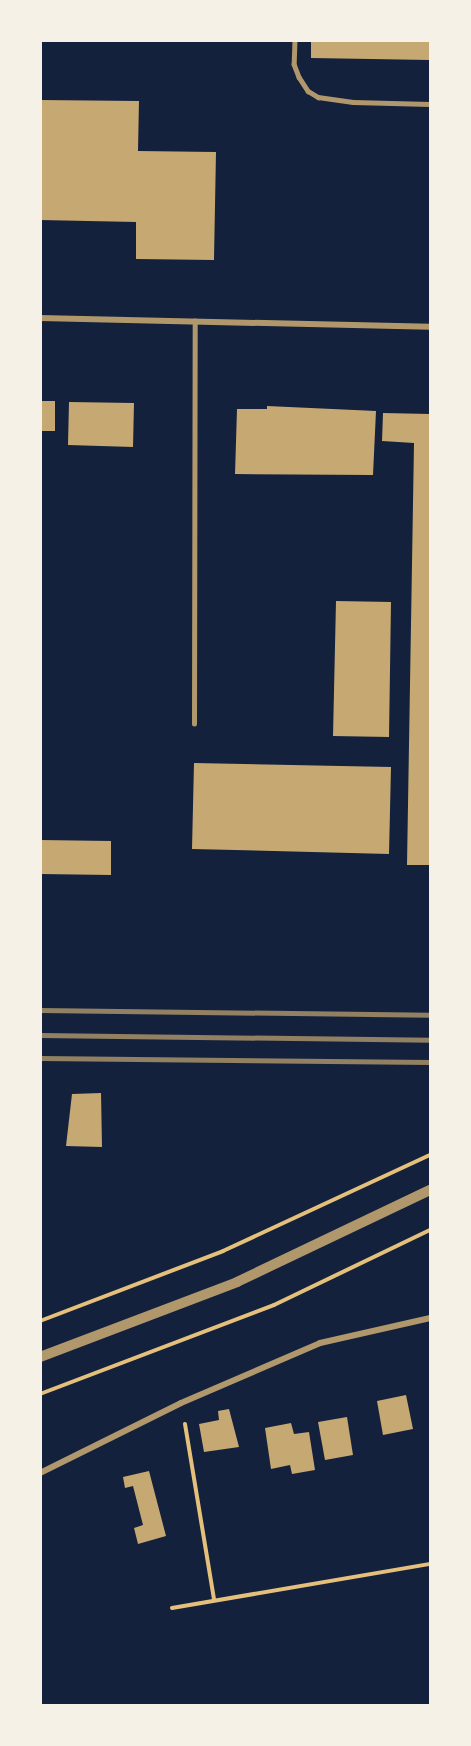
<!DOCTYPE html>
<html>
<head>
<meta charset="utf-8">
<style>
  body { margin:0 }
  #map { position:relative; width:471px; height:1746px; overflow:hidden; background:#14213d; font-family:Manrope,sans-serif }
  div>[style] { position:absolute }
  .building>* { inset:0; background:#c6a872 }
  .path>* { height:4px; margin:-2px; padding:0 2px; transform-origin:2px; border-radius:2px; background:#e5c07b }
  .service>* { height:4.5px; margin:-2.25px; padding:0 2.25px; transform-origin:2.25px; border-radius:2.25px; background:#b1986c }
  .minor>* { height:6px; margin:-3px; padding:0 3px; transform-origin:3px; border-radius:3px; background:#b1986c }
  .tertiary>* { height:10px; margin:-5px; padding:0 5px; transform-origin:5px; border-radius:5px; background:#b1986c }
  .rail>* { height:4.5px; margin:-2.25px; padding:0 2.25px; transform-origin:2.25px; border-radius:2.25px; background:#918062 }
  span { translate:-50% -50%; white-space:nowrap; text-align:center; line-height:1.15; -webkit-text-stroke:6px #f6f1e7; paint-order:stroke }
  .frame { position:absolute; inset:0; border:42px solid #f6f1e7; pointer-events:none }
</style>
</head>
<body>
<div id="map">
  <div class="building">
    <div style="clip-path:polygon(311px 40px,430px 40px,430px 60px,311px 58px)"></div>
    <div style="clip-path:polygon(40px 100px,139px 101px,138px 151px,216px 152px,214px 260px,136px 259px,136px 222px,40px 220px)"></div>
    <div style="clip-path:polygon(40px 401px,55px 401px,55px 431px,40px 431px)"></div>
    <div style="clip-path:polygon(69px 402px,134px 403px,133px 447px,68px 445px)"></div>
    <div style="clip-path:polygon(267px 406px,376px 411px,373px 475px,235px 474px,237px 409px,267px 409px)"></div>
    <div style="clip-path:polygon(383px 413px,430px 414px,430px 865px,407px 865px,414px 443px,382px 441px)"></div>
    <div style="clip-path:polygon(336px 601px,391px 602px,389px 737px,333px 736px)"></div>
    <div style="clip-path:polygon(194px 763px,391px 767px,389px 854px,192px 849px)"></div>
    <div style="clip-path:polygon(40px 840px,111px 841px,111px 875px,40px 874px)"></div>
    <div style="clip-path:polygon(101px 1093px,102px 1147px,66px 1146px,72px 1094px)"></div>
    <div style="clip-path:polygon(406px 1395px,413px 1429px,383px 1435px,377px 1401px)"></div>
    <div style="clip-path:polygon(229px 1409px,239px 1447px,204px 1452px,199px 1424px,219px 1420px,218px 1411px)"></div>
    <div style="clip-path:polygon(347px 1417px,353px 1455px,325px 1460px,318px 1422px)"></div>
    <div style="clip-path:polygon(291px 1423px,294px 1434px,309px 1432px,315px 1470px,292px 1474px,290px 1465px,271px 1469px,265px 1428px)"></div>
    <div style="clip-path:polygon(149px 1471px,166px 1536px,138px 1544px,134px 1528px,143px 1525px,133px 1486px,125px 1488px,123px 1477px)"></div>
  </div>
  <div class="path">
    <div style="left:40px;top:1321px;width:196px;rotate:-20.9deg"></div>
    <div style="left:223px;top:1251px;width:228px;rotate:-24.9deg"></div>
    <div style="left:40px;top:1394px;width:250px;rotate:-20.8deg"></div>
    <div style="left:274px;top:1305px;width:173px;rotate:-25.7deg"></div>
    <div style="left:185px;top:1424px;width:178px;rotate:80.6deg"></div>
    <div style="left:172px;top:1608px;width:262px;rotate:-9.7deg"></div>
  </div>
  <div class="service">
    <div style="left:295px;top:40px;width:24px;rotate:92deg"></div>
    <div style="left:294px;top:64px;width:14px;rotate:69deg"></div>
    <div style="left:299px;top:77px;width:17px;rotate:57deg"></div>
    <div style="left:308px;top:91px;width:12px;rotate:31deg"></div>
    <div style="left:318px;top:97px;width:35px;rotate:8deg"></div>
    <div style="left:353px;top:102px;width:77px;rotate:1.5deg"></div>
    <div style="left:194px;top:724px;width:403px;rotate:-89.9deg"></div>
  </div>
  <div class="minor">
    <div style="left:40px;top:318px;width:390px;rotate:1.3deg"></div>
    <div style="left:40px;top:1473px;width:157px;rotate:-26.4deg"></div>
    <div style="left:181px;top:1403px;width:151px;rotate:-23.3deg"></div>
    <div style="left:320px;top:1343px;width:113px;rotate:-12.8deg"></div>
  </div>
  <div class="tertiary">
    <div style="left:40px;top:1357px;width:211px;rotate:-20.8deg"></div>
    <div style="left:237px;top:1282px;width:214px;rotate:-25.5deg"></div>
  </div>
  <div class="rail">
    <div style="left:40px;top:1010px;width:390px;rotate:0.7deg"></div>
    <div style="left:40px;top:1035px;width:390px;rotate:0.7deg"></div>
    <div style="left:40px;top:1058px;width:390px;rotate:0.6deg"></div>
  </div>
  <div class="frame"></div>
</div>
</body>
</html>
